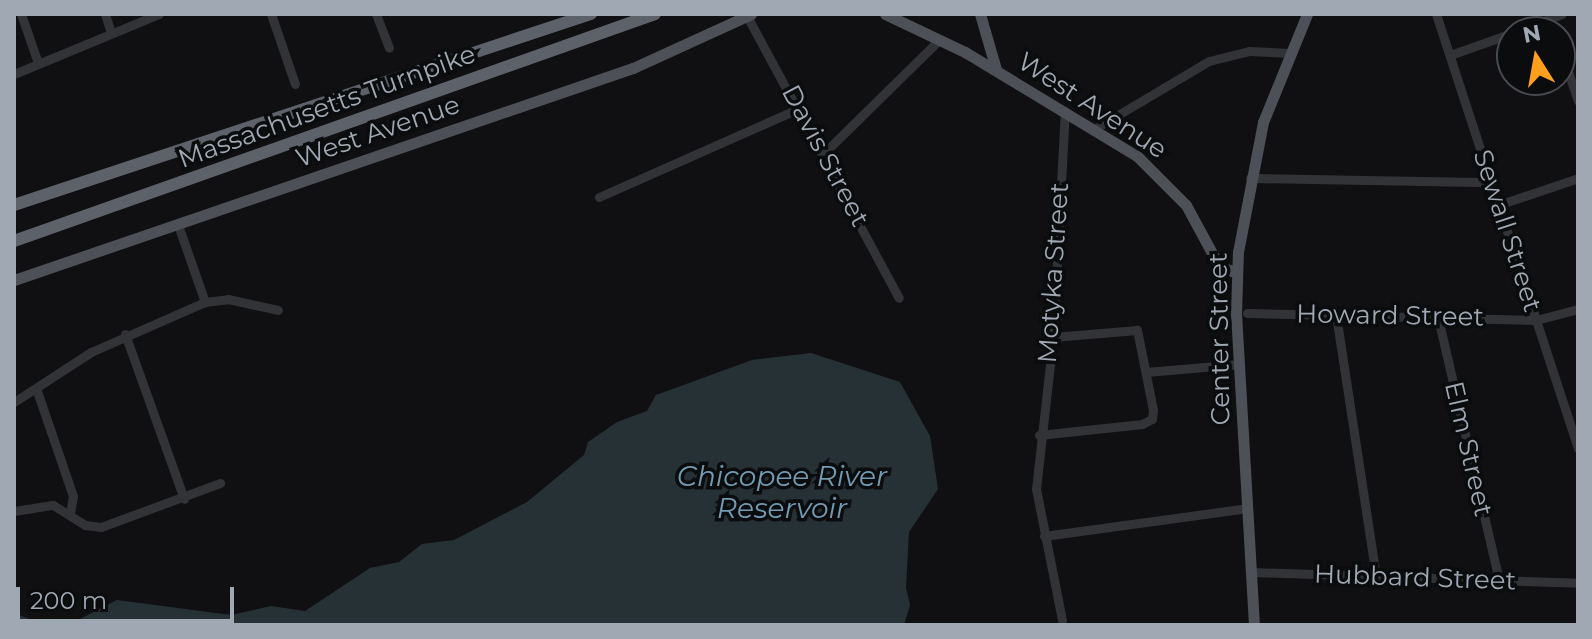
<!DOCTYPE html>
<html>
<head>
<meta charset="utf-8">
<style>
  body { margin:0 }
  #map { position:relative; width:1592px; height:639px; overflow:hidden; background:#101012; font-family:Montserrat,sans-serif }
  div>[style] { position:absolute }
  .water>* { inset:0; background:#263136 }
  .minor>* { height:9px; margin:-4.5px; padding:0 4.5px; transform-origin:4.5px; border-radius:4.5px; background:#313337 }
  .major>* { height:11px; margin:-5.5px; padding:0 5.5px; transform-origin:5.5px; border-radius:5.5px; background:#4d5057 }
  .highway>* { height:12px; margin:-6px; padding:0 6px; transform-origin:6px; border-radius:6px; background:#5d6169 }
  span { translate:-50% -50%; white-space:nowrap; text-align:center; line-height:1.15; -webkit-text-stroke:7px #0b0c0d; paint-order:stroke }
  .street-label { font-size:26px; color:#a0a8b4 }
  .water-label { font-size:28px; color:#739bb3; font-style:italic }
  .frame { position:absolute; inset:0; border:16px solid #a0a8b4; pointer-events:none }
  .north { position:absolute; left:1496px; top:16px; width:80px; height:80px; box-sizing:border-box; background:#0b0c0d; border:2px solid #474a50; border-radius:50%; rotate:349deg; font-size:22px; font-weight:700; line-height:32px; text-align:center; color:#a0a8b4 }
  .north::after { content:''; display:block; margin:auto; width:28px; height:36px; background:#ff9f1b; clip-path:polygon(50% 0,100% 100%,50% 72%,0 100%) }
  .scale { position:absolute; left:16px; top:587px; width:218px; height:36px; box-sizing:border-box; border:4px solid #a0a8b4; border-top:0; padding-left:10px; font-size:24px; line-height:28px; white-space:nowrap; color:#a0a8b4; -webkit-text-stroke:6px #0b0c0d; paint-order:stroke }
</style>
</head>
<body>
<div id="map">
  <div class="water">
    <div style="clip-path:polygon(811px 353px,900px 382px,930px 436px,938px 489px,909px 532px,906px 588px,910px 605px,904px 625px,14px 625px,14px 613px,37px 622px,74px 622px,117px 600px,231px 615px,271px 606px,305px 611px,370px 568px,399px 562px,422px 544px,454px 540px,527px 502px,584px 455px,588px 442px,617px 422px,647px 411px,656px 395px,752px 360px)"></div>
  </div>
  <div class="minor">
    <div style="left:21px;top:14px;width:52px;rotate:70.9deg"></div>
    <div style="left:105px;top:14px;width:19px;rotate:72deg"></div>
    <div style="left:271px;top:14px;width:74px;rotate:71.1deg"></div>
    <div style="left:376px;top:14px;width:36px;rotate:69deg"></div>
    <div style="left:1436px;top:14px;width:457px;rotate:71.9deg"></div>
    <div style="left:747px;top:16px;width:320px;rotate:61.7deg"></div>
    <div style="left:1515px;top:32px;width:50px;rotate:-21deg"></div>
    <div style="left:1560px;top:48px;width:56px;rotate:71.2deg"></div>
    <div style="left:1450px;top:55px;width:66px;rotate:-19.5deg"></div>
    <div style="left:14px;top:74px;width:157px;rotate:-22.5deg"></div>
    <div style="left:1096px;top:128px;width:131px;rotate:-30.7deg"></div>
    <div style="left:1209px;top:61px;width:41px;rotate:-14deg"></div>
    <div style="left:1249px;top:51px;width:41px;rotate:2.8deg"></div>
    <div style="left:823px;top:154px;width:163px;rotate:-44.5deg"></div>
    <div style="left:1250px;top:178px;width:241px;rotate:1deg"></div>
    <div style="left:599px;top:197px;width:220px;rotate:-23.9deg"></div>
    <div style="left:1498px;top:205px;width:84px;rotate:-18.6deg"></div>
    <div style="left:178px;top:225px;width:82px;rotate:70.7deg"></div>
    <div style="left:1247px;top:313px;width:289px;rotate:1.4deg"></div>
    <div style="left:1536px;top:320px;width:43px;rotate:-14.7deg"></div>
    <div style="left:1336px;top:315px;width:264px;rotate:81.3deg"></div>
    <div style="left:1438px;top:318px;width:270px;rotate:76.9deg"></div>
    <div style="left:125px;top:334px;width:175px;rotate:70.3deg"></div>
    <div style="left:1146px;top:372px;width:94px;rotate:-4.9deg"></div>
    <div style="left:37px;top:391px;width:111px;rotate:71.1deg"></div>
    <div style="left:73px;top:496px;width:17px;rotate:100deg"></div>
    <div style="left:14px;top:402px;width:92px;rotate:-33deg"></div>
    <div style="left:91px;top:352px;width:124px;rotate:-23.7deg"></div>
    <div style="left:205px;top:302px;width:23px;rotate:-7deg"></div>
    <div style="left:228px;top:299px;width:51px;rotate:12.4deg"></div>
    <div style="left:1039px;top:435px;width:104px;rotate:-6.1deg"></div>
    <div style="left:1142px;top:424px;width:11px;rotate:-27deg"></div>
    <div style="left:1152px;top:419px;width:9px;rotate:-84deg"></div>
    <div style="left:1153px;top:410px;width:82px;rotate:-101.3deg"></div>
    <div style="left:1137px;top:330px;width:84px;rotate:175.2deg"></div>
    <div style="left:14px;top:511px;width:39px;rotate:-9deg"></div>
    <div style="left:53px;top:505px;width:38px;rotate:32deg"></div>
    <div style="left:85px;top:525px;width:16px;rotate:7deg"></div>
    <div style="left:101px;top:527px;width:127px;rotate:-20.3deg"></div>
    <div style="left:1044px;top:536px;width:206px;rotate:-7.8deg"></div>
    <div style="left:1252px;top:572px;width:326px;rotate:1.9deg"></div>
    <div style="left:1062px;top:620px;width:134px;rotate:-101.2deg"></div>
    <div style="left:1036px;top:489px;width:153px;rotate:-83.6deg"></div>
    <div style="left:1053px;top:337px;width:226px;rotate:-87deg"></div>
  </div>
  <div class="major">
    <div style="left:885px;top:14px;width:89px;rotate:25.4deg"></div>
    <div style="left:965px;top:52px;width:201px;rotate:31.2deg"></div>
    <div style="left:1137px;top:156px;width:69px;rotate:45deg"></div>
    <div style="left:1186px;top:205px;width:69px;rotate:61.6deg"></div>
    <div style="left:1219px;top:266px;width:19px;rotate:21deg"></div>
    <div style="left:980px;top:14px;width:57px;rotate:73.8deg"></div>
    <div style="left:14px;top:280px;width:654px;rotate:-18.91deg"></div>
    <div style="left:633px;top:68px;width:130px;rotate:-24.6deg"></div>
    <div style="left:1254px;top:625px;width:312px;rotate:-93.3deg"></div>
    <div style="left:1236px;top:314px;width:62px;rotate:-88.2deg"></div>
    <div style="left:1238px;top:252px;width:132px;rotate:-79.1deg"></div>
    <div style="left:1263px;top:122px;width:117px;rotate:-67.8deg"></div>
  </div>
  <div class="highway">
    <div style="left:14px;top:205px;width:608px;rotate:-18.32deg"></div>
    <div style="left:14px;top:241px;width:680px;rotate:-19.5deg"></div>
  </div>
  <div class="street-label">
    <span style="left:1092px;top:106px;rotate:33deg">West Avenue</span>
    <span style="left:327px;top:107px;rotate:-20deg">Massachusetts Turnpike</span>
    <span style="left:378px;top:132px;rotate:-19deg">West Avenue</span>
    <span style="left:825px;top:156px;rotate:62deg">Davis Street</span>
    <span style="left:1507px;top:231px;rotate:72deg">Sewall Street</span>
    <span style="left:1054px;top:273px;rotate:-86deg">Motyka Street</span>
    <span style="left:1390px;top:316px;rotate:1deg">Howard Street</span>
    <span style="left:1220px;top:339px;rotate:-91deg">Center Street</span>
    <span style="left:1468px;top:449px;rotate:77deg">Elm Street</span>
    <span style="left:1415px;top:578px;rotate:2deg">Hubbard Street</span>
  </div>
  <div class="water-label">
    <span style="left:782px;top:492px">Chicopee River<br>Reservoir</span>
  </div>
  <div class="frame"></div>
  <div class="north">N</div>
  <div class="scale">200 m</div>
</div>
</body>
</html>
